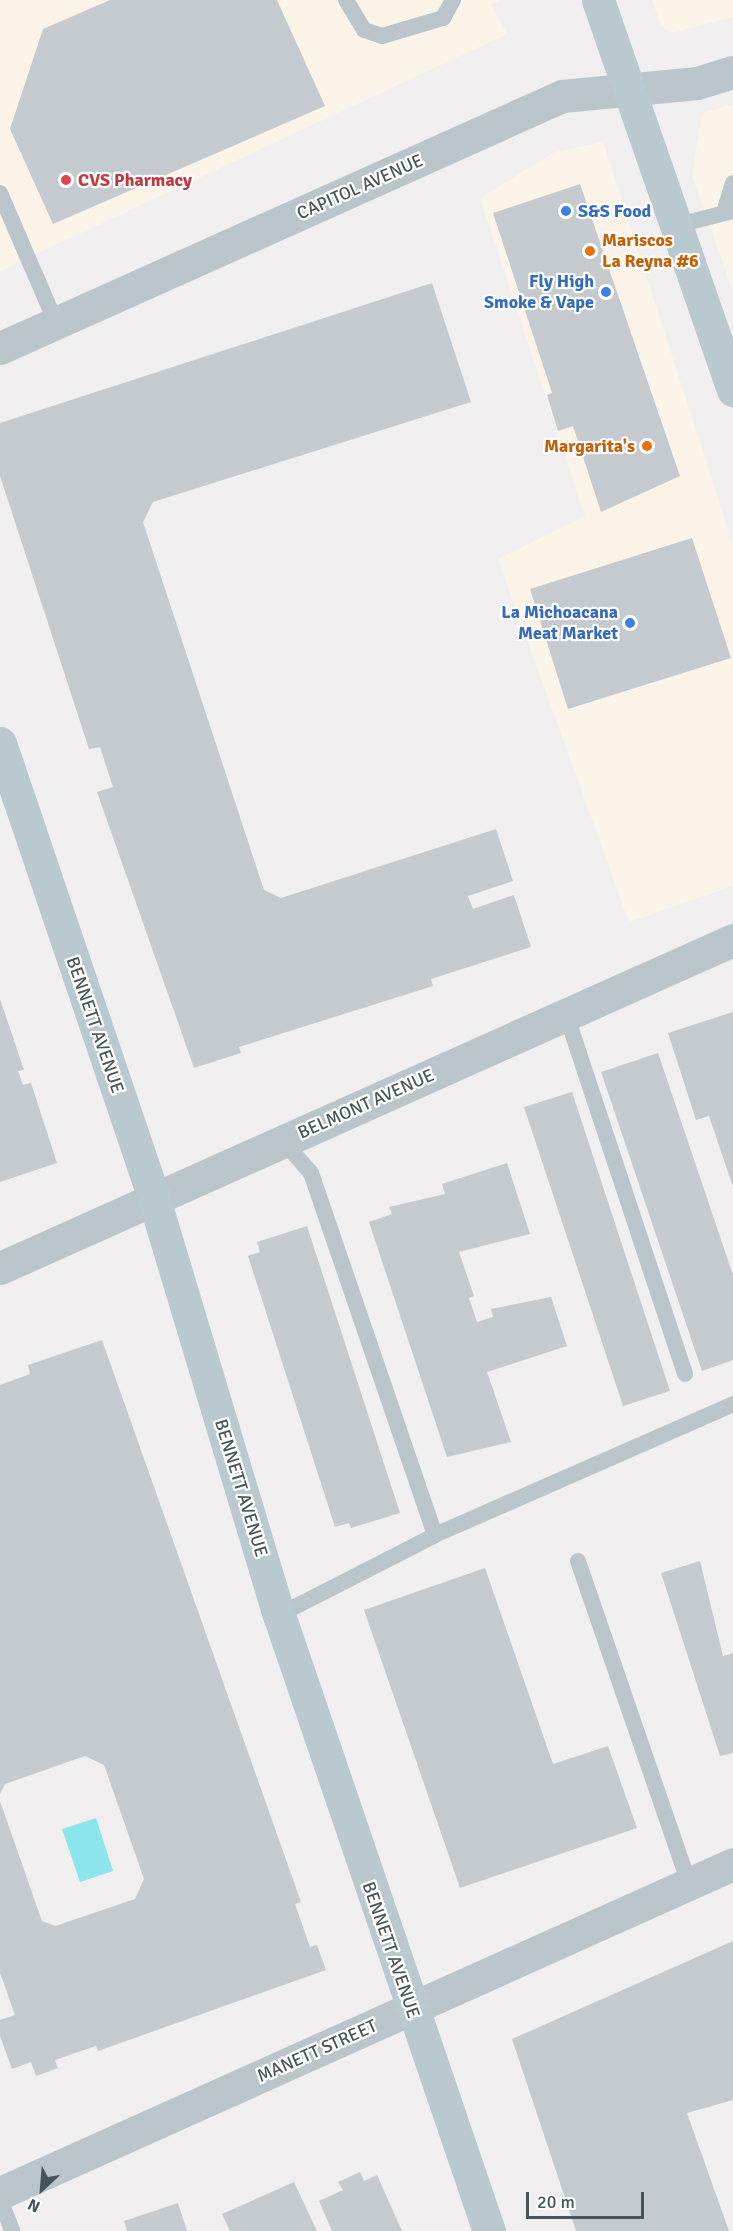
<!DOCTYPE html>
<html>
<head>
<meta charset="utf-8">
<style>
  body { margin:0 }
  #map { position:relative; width:733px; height:2231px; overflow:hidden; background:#f1eeef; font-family:Signika,sans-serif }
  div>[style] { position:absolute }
  .commercial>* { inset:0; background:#fbf3e8 }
  .water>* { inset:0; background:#8be5ea }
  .building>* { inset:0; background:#c5cace }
  .lane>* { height:16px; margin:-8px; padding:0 8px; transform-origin:8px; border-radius:8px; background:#bac5cb }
  .street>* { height:33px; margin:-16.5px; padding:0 16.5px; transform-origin:16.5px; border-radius:16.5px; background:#bac5cb }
  .secondary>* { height:33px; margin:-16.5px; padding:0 16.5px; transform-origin:16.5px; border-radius:16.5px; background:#bac8d0 }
  .dots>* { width:16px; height:16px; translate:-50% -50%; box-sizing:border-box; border:3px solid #fff; border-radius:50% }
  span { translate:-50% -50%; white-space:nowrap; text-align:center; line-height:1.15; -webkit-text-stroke:4.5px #fff; paint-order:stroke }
  .health-label { font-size:18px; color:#be3a42; font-weight:700 }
  .left { translate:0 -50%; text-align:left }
  .street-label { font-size:18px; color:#47555b }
  .shop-label { font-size:18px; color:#366cbe; font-weight:700 }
  .right { translate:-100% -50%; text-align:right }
  .food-label { font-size:18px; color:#c56008; font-weight:700 }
  .north { position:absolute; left:12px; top:2159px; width:60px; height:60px; -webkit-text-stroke:4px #fff; paint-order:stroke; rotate:206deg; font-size:16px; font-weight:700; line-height:24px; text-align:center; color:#47555b }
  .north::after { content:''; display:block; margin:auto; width:21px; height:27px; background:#47555b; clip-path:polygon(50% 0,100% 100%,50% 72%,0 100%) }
  .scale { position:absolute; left:526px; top:2192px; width:118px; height:27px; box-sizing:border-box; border:3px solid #47555b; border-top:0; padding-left:8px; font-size:18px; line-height:21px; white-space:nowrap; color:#47555b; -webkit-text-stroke:4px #fff; paint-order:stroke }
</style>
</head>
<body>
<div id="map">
  <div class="commercial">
    <div style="clip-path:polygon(0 0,500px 0,491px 5px,507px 34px,0 271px)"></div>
    <div style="clip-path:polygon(652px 0,733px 0,733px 17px,671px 33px,661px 26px)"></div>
    <div style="clip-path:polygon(733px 104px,733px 291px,692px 176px,702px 113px)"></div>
    <div style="clip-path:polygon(603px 142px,733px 545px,733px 886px,629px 922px,498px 559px,585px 516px,480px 198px,555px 152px)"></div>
  </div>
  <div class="water">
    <div style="clip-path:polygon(96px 1818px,113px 1871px,80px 1882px,62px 1829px)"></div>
  </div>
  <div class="building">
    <div style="clip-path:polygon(110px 0,277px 0,325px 106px,53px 224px,10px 129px,43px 29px)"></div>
    <div style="clip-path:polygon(580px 184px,680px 476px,601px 512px,573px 426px,558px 431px,547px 395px,552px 393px,493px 213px)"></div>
    <div style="clip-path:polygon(432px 283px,471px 402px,153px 502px,143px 522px,264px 890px,281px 898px,496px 829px,513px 881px,468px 896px,473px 909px,514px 895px,531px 947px,431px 979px,433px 986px,239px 1047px,241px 1053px,194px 1068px,97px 792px,113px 787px,100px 747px,89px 749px,0 476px,0 423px)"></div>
    <div style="clip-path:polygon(692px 538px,731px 658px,568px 709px,530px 589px)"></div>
    <div style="clip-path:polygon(0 999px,24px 1070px,18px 1071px,23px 1085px,31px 1083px,57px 1163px,0 1182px)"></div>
    <div style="clip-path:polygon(733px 1012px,733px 1187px,709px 1116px,696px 1120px,668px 1033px)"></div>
    <div style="clip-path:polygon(658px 1053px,733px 1275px,733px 1360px,702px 1371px,601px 1072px)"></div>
    <div style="clip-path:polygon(572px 1092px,670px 1391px,623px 1406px,524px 1107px)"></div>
    <div style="clip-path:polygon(507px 1163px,530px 1234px,459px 1252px,474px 1296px,469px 1298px,477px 1322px,493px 1317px,491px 1309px,551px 1297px,567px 1346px,487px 1372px,511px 1442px,447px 1457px,369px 1222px,392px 1214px,389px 1207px,445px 1194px,442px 1184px)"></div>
    <div style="clip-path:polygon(307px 1226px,400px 1513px,351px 1528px,349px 1523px,335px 1527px,248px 1256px,260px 1252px,257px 1242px)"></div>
    <div style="clip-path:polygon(102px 1340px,301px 1902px,295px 1904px,310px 1947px,317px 1945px,326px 1970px,98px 2051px,96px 2046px,55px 2060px,58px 2068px,36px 2076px,31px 2062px,12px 2069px,0 2036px,0 2020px,15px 2015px,0 1973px,0 1801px,42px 1921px,55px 1926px,135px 1899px,144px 1879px,104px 1765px,85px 1756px,5px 1784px,0 1794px,0 1385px,30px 1374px,28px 1365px)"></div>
    <div style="clip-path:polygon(700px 1561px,723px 1656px,733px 1653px,733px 1753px,720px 1756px,661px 1573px)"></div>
    <div style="clip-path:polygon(485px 1568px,553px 1764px,608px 1746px,637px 1828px,460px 1888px,364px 1610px)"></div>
    <div style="clip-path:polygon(733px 1941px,733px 2100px,687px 2113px,729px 2231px,576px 2231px,512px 2039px)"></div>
    <div style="clip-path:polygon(360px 2172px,364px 2181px,377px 2175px,402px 2231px,332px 2231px,319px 2201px,343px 2190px,338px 2182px)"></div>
    <div style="clip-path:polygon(294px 2182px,317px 2231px,230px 2231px,222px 2214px)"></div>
    <div style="clip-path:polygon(178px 2203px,187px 2231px,127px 2231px,124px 2221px)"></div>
  </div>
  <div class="lane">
    <div style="left:346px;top:0;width:35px;rotate:59deg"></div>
    <div style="left:364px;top:30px;width:19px;rotate:18deg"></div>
    <div style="left:382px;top:36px;width:64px;rotate:-16.4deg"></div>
    <div style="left:443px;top:18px;width:21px;rotate:-61deg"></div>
    <div style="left:0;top:193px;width:142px;rotate:66.7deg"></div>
    <div style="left:725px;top:209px;width:27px;rotate:-73deg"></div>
    <div style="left:674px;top:226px;width:61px;rotate:-14.3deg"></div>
    <div style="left:566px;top:1014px;width:379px;rotate:71.7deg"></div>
    <div style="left:435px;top:1535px;width:326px;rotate:-23.7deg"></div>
    <div style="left:578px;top:1561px;width:342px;rotate:71deg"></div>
    <div style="left:279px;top:1615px;width:175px;rotate:-27.1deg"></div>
    <div style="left:435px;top:1535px;width:383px;rotate:-108.9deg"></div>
    <div style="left:311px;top:1173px;width:43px;rotate:-131.2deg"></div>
    <div style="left:0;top:2199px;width:34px;rotate:69deg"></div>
  </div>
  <div class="street">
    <div style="left:0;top:348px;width:616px;rotate:-24.15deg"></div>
    <div style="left:562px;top:96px;width:136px;rotate:-5.5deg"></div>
    <div style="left:697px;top:83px;width:38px;rotate:-17deg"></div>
    <div style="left:0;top:1268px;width:803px;rotate:-24.11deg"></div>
    <div style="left:0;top:2193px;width:803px;rotate:-24.17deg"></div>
  </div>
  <div class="secondary">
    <div style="left:598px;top:0;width:413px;rotate:70.9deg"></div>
    <div style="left:0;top:743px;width:481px;rotate:71.3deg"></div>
    <div style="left:154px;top:1199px;width:434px;rotate:73.3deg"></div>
    <div style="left:279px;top:1615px;width:651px;rotate:71.18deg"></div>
  </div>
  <div class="dots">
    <div style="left:66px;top:180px;background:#e0444e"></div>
    <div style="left:566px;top:211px;background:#3f7fe0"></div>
    <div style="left:590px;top:251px;background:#e8710a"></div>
    <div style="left:606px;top:292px;background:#3f7fe0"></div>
    <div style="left:647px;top:446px;background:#e8710a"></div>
    <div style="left:630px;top:623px;background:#3f7fe0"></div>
  </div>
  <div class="health-label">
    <span class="left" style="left:78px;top:180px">CVS Pharmacy</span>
  </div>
  <div class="street-label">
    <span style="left:360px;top:187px;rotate:-24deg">CAPITOL AVENUE</span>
    <span style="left:95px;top:1025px;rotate:71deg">BENNETT AVENUE</span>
    <span style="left:366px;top:1104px;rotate:-24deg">BELMONT AVENUE</span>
    <span style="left:241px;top:1488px;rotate:73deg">BENNETT AVENUE</span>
    <span style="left:391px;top:1950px;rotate:71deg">BENNETT AVENUE</span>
    <span style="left:317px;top:2051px;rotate:-24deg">MANETT STREET</span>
  </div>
  <div class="shop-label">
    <span class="left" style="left:578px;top:211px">S&amp;S Food</span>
    <span class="right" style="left:594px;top:292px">Fly High<br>Smoke &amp; Vape</span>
    <span class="right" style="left:618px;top:623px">La Michoacana<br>Meat Market</span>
  </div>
  <div class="food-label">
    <span class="left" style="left:602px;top:251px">Mariscos<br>La Reyna #6</span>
    <span class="right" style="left:635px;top:446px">Margarita's</span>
  </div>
  <div class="north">N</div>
  <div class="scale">20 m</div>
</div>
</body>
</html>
